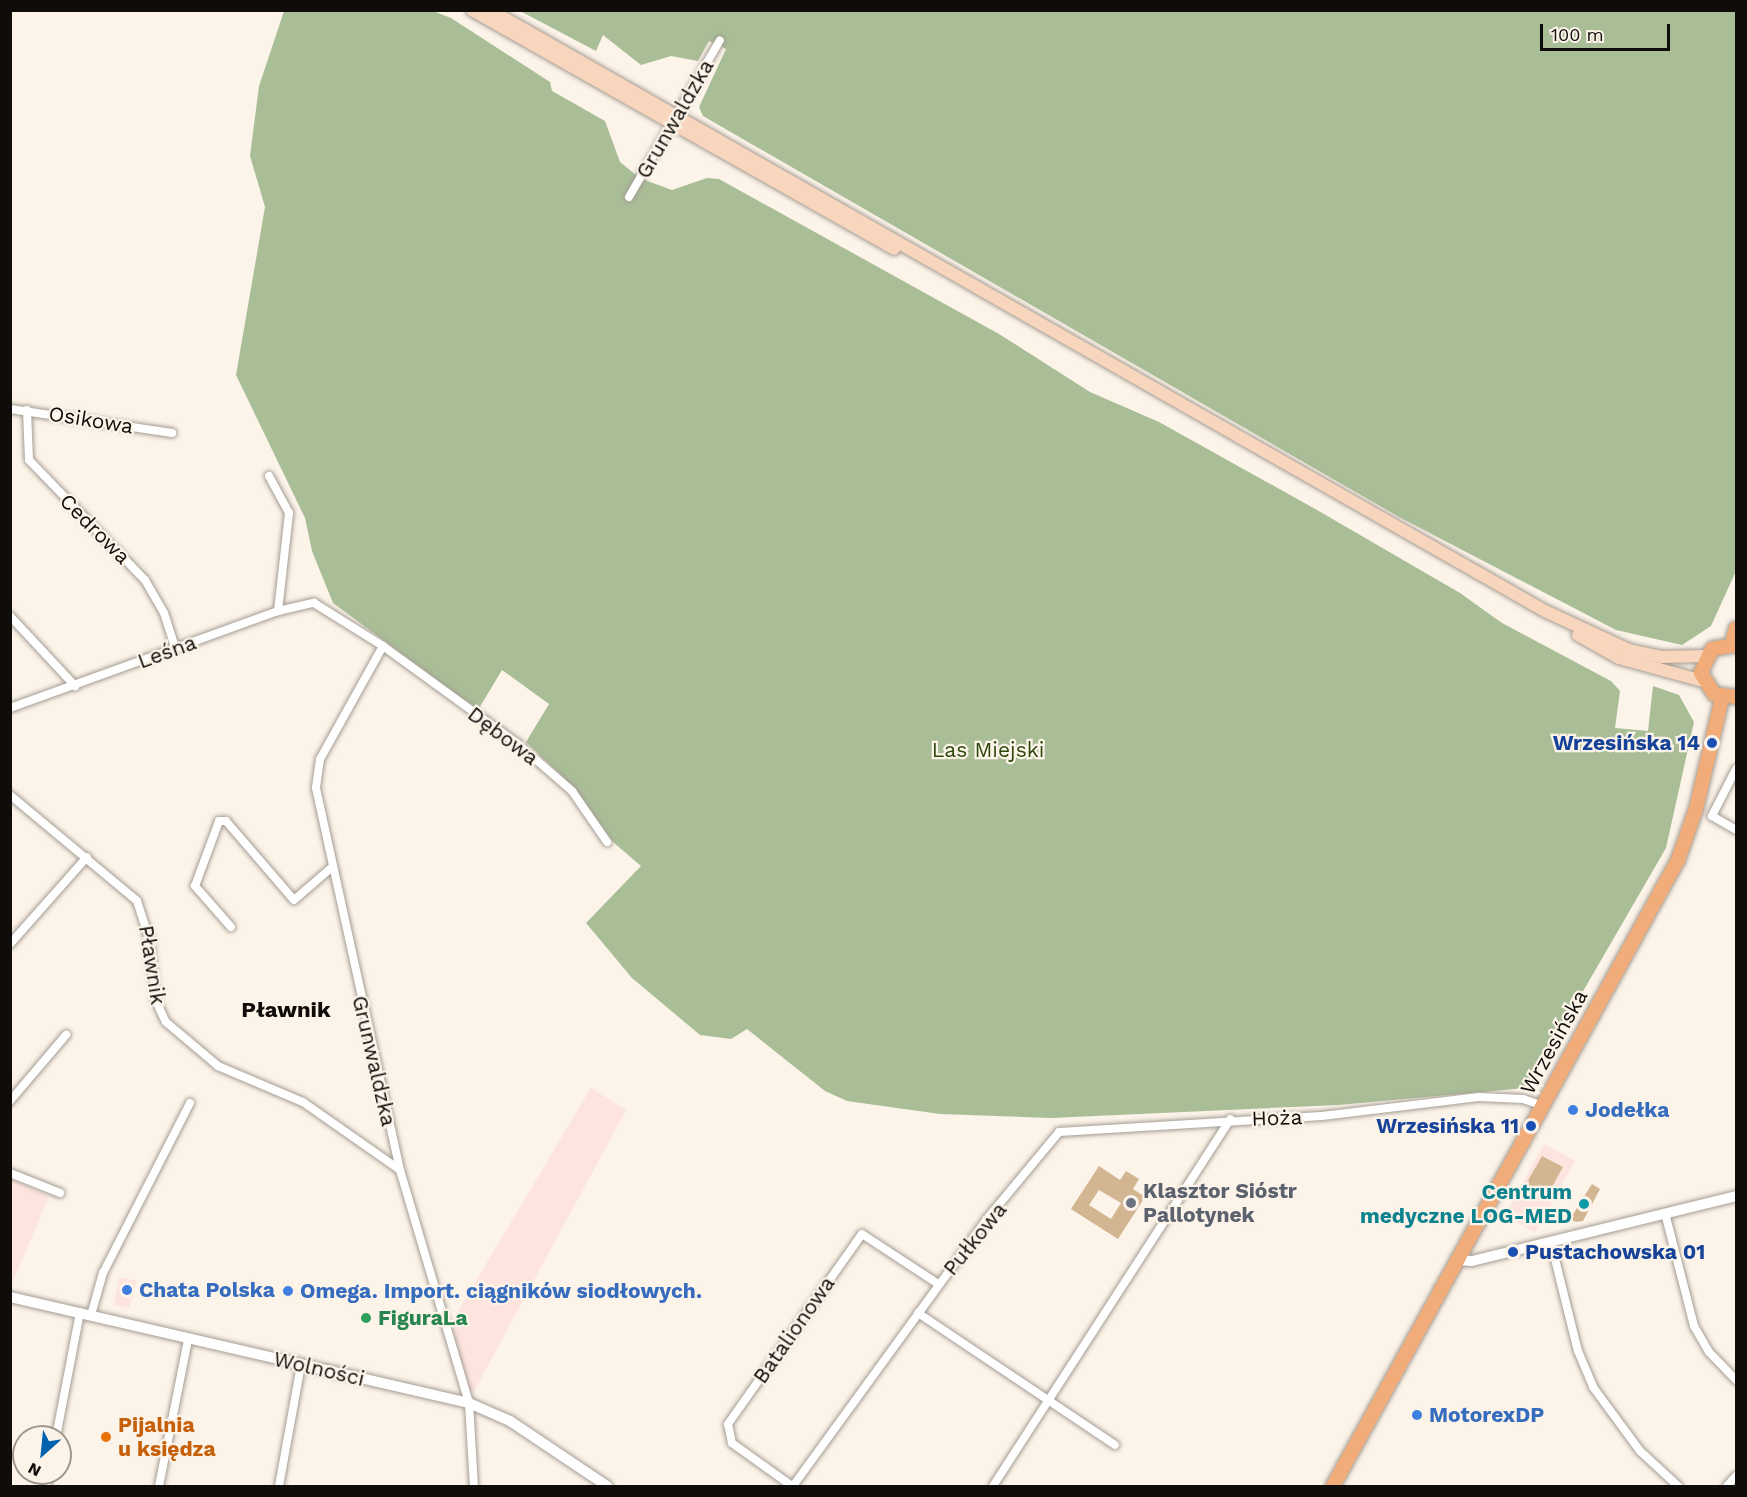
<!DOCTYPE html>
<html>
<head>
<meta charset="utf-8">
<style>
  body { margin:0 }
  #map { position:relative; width:1747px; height:1497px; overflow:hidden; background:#fcf3e9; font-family:"Work Sans",sans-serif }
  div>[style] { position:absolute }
  .commercial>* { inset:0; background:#fee4de }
  .forest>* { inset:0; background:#a9be97 }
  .building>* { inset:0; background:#d2b591 }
  .roads { filter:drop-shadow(0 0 2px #a59d93) drop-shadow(0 0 2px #a59d93) }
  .minor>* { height:8px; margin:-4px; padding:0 4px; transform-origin:4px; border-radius:4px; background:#fff }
  .tertiary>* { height:10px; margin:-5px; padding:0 5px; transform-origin:5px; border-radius:5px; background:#fff }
  .secondary>* { height:12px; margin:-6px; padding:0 6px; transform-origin:6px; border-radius:6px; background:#f8d6bd }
  .primary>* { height:14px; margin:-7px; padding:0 7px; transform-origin:7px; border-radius:7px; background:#f2ac7a }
  .dots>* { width:16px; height:16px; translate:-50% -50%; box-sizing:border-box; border:3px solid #fcf3e9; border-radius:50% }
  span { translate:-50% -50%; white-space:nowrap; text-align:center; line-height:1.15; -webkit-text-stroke:4.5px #fcf3e9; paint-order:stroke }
  .street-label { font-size:21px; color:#0f0c09 }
  .transit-label { font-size:21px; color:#164399; font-weight:700 }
  .right { translate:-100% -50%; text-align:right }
  .left { translate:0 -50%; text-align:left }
  .park-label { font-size:21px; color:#2d480d }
  .shop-label { font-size:21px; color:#366cbe; font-weight:700 }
  .worship-label { font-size:21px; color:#5b616d; font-weight:700 }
  .culture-label { font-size:21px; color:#0d838f; font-weight:700 }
  .leisure-label { font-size:21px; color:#27864d; font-weight:700 }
  .food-label { font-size:21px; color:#c56008; font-weight:700 }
  .neighbourhood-label { font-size:22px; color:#0f0c09; font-weight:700 }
  .frame { position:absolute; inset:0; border:12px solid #0f0c09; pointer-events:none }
  .north { position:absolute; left:12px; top:1425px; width:60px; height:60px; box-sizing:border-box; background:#fcf3e9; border:2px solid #9d978f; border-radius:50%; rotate:207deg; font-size:16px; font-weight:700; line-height:24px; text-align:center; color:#0f0c09 }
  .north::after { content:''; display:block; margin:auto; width:21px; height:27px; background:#0061ad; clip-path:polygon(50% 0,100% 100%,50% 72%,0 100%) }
  .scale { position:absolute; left:1540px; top:24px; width:130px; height:27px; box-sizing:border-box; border:3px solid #0f0c09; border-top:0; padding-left:8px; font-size:18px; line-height:21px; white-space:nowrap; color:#0f0c09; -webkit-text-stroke:4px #fcf3e9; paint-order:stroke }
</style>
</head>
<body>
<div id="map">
  <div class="commercial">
    <div style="clip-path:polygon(591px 1088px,626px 1110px,474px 1391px,469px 1390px,452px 1321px)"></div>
    <div style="clip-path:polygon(1544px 1144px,1575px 1161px,1535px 1232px,1505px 1216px)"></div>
    <div style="clip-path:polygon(10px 1179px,49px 1196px,11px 1286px,10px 1286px)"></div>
    <div style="clip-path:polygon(119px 1277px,137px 1281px,129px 1308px,114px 1305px)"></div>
  </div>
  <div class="forest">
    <div style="clip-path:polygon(430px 10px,451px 18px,550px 82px,552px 91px,605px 121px,620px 162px,641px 179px,718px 45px,709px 41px,698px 61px,671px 56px,641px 65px,603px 35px,596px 51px,520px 11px,1736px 11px,1736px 571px,1711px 626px,1682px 645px,1616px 630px,1399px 517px,703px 116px,699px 107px,726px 49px,719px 45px,642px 179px,672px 190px,707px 178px,719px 179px,999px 334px,1090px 392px,1159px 422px,1317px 510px,1460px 593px,1502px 623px,1611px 681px,1620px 691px,1615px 728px,1648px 731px,1653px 686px,1679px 695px,1694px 722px,1666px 848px,1527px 1088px,1338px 1105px,1051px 1118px,940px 1114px,847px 1101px,825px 1091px,747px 1029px,731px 1039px,700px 1035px,632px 978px,586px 923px,641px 866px,613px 842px,575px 788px,526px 742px,549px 704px,502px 670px,478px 710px,333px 603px,312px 551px,305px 518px,236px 375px,265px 207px,250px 156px,259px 86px,284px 11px)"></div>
  </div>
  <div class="building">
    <div style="clip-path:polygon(1542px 1156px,1563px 1167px,1547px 1196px,1526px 1184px)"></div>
    <div style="clip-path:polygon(evenodd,1099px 1166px,1120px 1180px,1126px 1171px,1139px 1179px,1133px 1189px,1145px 1197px,1118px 1239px,1071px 1209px,1099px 1166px,1099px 1190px,1121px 1203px,1111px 1219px,1089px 1205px,1099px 1190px)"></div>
    <div style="clip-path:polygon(1592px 1184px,1600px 1189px,1583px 1221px,1576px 1222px,1570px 1219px)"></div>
  </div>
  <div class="roads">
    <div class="minor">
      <div style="left:629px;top:197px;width:181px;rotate:-59.9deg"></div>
      <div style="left:10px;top:409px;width:164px;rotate:8.4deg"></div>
      <div style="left:27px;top:410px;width:50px;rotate:87.7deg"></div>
      <div style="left:29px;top:460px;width:167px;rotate:46deg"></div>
      <div style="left:145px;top:580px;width:38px;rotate:60deg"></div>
      <div style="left:164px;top:613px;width:38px;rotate:72deg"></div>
      <div style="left:269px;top:476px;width:42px;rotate:61.6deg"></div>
      <div style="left:289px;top:513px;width:99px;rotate:96.4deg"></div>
      <div style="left:10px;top:616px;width:96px;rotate:47.1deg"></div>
      <div style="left:383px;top:646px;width:129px;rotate:119.1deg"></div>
      <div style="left:320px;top:759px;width:29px;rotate:98deg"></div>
      <div style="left:316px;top:788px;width:391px;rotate:77.6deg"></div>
      <div style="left:400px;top:1170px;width:243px;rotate:73.5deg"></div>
      <div style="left:469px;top:1403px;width:83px;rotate:86.6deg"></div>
      <div style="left:10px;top:708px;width:285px;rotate:-19.9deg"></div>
      <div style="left:278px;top:611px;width:37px;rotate:-13deg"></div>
      <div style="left:314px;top:603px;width:81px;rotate:31.9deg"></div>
      <div style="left:383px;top:646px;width:167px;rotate:36deg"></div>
      <div style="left:518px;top:744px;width:72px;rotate:41deg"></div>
      <div style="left:572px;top:791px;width:62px;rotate:55.5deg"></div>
      <div style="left:1736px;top:769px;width:53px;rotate:117.1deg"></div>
      <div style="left:1712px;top:816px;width:28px;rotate:30deg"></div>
      <div style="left:10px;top:795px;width:165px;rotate:39.8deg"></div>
      <div style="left:137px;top:901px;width:38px;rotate:72deg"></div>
      <div style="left:149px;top:937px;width:64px;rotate:83.8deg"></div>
      <div style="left:156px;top:1001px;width:23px;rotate:65deg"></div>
      <div style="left:166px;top:1022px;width:68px;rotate:40.2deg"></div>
      <div style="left:218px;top:1066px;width:92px;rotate:23deg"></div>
      <div style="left:303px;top:1102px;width:118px;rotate:35deg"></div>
      <div style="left:231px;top:927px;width:55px;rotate:-131.3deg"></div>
      <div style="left:195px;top:886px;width:69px;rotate:-69.7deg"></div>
      <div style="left:219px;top:821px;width:7px"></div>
      <div style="left:226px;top:821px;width:104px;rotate:49.3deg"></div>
      <div style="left:294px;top:900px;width:49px;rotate:-40.9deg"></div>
      <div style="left:10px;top:944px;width:116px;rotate:-48.5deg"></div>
      <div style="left:10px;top:1101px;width:87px;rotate:-49.7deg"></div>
      <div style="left:10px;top:1173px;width:54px;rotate:21.8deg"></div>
      <div style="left:1665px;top:1213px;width:117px;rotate:75.6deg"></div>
      <div style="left:1694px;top:1326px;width:30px;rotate:60deg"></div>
      <div style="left:1709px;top:1352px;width:39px;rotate:46deg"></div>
      <div style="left:1551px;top:1243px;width:111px;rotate:76deg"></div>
      <div style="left:1578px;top:1351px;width:39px;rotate:67deg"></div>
      <div style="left:1593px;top:1387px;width:79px;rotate:53.7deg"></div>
      <div style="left:1640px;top:1451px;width:52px;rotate:42.6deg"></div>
      <div style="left:918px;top:1313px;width:237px;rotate:33.8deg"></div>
      <div style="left:91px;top:1315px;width:44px;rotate:-74.1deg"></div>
      <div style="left:103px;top:1273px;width:191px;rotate:-62.9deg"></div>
      <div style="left:56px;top:1437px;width:127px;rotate:-79.1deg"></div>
      <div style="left:46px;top:1486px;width:13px;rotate:-77deg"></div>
      <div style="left:159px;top:1486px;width:150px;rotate:-78.8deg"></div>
      <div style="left:279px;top:1486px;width:123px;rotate:-79.7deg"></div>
      <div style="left:792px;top:1486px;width:74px;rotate:-144.4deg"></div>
      <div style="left:732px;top:1443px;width:19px;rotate:-102deg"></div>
      <div style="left:728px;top:1424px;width:232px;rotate:-54.8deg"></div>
      <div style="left:862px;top:1234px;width:91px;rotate:33.3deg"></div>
      <div style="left:793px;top:1486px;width:329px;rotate:-54deg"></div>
      <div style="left:986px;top:1220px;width:114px;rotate:-50.3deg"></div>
      <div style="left:1059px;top:1132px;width:263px;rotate:-3.5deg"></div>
      <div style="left:1322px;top:1116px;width:158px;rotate:-6.9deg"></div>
      <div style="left:1479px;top:1097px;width:44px;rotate:2.6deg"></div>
      <div style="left:1523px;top:1099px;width:21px;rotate:19deg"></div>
      <div style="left:993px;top:1486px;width:437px;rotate:-57.1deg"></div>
      <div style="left:1727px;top:1486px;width:13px;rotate:-48deg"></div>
    </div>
    <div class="tertiary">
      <div style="left:1458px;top:1260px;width:14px;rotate:4deg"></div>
      <div style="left:1472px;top:1261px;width:272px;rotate:-13.8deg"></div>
      <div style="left:10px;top:1297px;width:471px;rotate:13deg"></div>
      <div style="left:469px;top:1403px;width:45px;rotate:23.7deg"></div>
      <div style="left:510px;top:1421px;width:117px;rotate:33.8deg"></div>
    </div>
    <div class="secondary">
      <div style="left:472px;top:10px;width:485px;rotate:29.5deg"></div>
      <div style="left:490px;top:10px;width:1214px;rotate:29.67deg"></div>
      <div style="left:1545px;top:611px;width:93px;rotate:24.9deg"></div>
      <div style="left:1629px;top:650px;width:34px;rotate:12deg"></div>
      <div style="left:1662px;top:657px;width:43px;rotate:-1.3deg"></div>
      <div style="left:1578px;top:635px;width:47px;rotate:29.3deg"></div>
      <div style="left:1619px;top:658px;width:87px;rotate:15.3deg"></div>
    </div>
    <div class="primary">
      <div style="left:1732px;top:644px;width:16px;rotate:-76deg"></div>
      <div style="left:1736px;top:645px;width:24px;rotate:171deg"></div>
      <div style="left:1712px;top:649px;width:26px;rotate:115deg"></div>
      <div style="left:1701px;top:673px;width:25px;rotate:58deg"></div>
      <div style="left:1714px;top:694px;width:22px;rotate:8deg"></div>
      <div style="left:1333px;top:1486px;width:715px;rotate:-61.14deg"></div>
      <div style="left:1678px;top:860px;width:54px;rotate:-70.6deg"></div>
      <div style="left:1696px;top:809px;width:114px;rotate:-76.8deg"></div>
    </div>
  </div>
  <div class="dots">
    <div style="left:1712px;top:743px;background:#1a4fb4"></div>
    <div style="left:1573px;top:1110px;background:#3f7fe0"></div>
    <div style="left:1531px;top:1126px;background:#1a4fb4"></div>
    <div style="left:1131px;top:1203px;background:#6b7280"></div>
    <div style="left:1584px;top:1204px;background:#0f9aa8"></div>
    <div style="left:1513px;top:1252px;background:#1a4fb4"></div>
    <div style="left:127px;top:1290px;background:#3f7fe0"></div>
    <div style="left:288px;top:1291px;background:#3f7fe0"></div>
    <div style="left:366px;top:1318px;background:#2e9e5b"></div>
    <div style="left:1417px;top:1415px;background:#3f7fe0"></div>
    <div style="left:106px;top:1437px;background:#e8710a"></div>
  </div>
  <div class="street-label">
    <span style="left:675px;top:119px;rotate:-60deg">Grunwaldzka</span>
    <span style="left:91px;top:420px;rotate:9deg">Osikowa</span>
    <span style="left:95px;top:529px;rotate:45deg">Cedrowa</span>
    <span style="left:167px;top:652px;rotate:-20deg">Leśna</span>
    <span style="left:503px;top:736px;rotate:37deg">Dębowa</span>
    <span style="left:152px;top:965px;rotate:81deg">Pławnik</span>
    <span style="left:1554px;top:1042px;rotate:-61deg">Wrzesińska</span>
    <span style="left:374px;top:1061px;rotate:77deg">Grunwaldzka</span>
    <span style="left:1277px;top:1118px;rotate:-2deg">Hoża</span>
    <span style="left:975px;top:1239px;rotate:-51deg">Pułkowa</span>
    <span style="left:794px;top:1330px;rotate:-55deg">Batalionowa</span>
    <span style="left:319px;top:1369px;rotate:13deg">Wolności</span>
  </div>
  <div class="transit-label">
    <span class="right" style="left:1700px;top:743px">Wrzesińska 14</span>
    <span class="right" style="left:1519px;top:1126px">Wrzesińska 11</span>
    <span class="left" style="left:1525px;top:1252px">Pustachowska 01</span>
  </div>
  <div class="park-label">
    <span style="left:988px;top:750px">Las Miejski</span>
  </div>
  <div class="shop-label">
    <span class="left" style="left:1585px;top:1110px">Jodełka</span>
    <span class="left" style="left:139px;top:1290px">Chata Polska</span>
    <span class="left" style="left:300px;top:1291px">Omega. Import. ciągników siodłowych.</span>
    <span class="left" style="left:1429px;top:1415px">MotorexDP</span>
  </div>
  <div class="worship-label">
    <span class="left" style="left:1143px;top:1203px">Klasztor Sióstr<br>Pallotynek</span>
  </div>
  <div class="culture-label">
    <span class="right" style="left:1572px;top:1204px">Centrum<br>medyczne LOG-MED</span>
  </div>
  <div class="leisure-label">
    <span class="left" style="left:378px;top:1318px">FiguraLa</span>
  </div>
  <div class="food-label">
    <span class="left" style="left:118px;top:1437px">Pijalnia<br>u księdza</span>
  </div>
  <div class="neighbourhood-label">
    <span style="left:286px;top:1010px">Pławnik</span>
  </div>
  <div class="frame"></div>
  <div class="north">N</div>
  <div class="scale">100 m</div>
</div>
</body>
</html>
